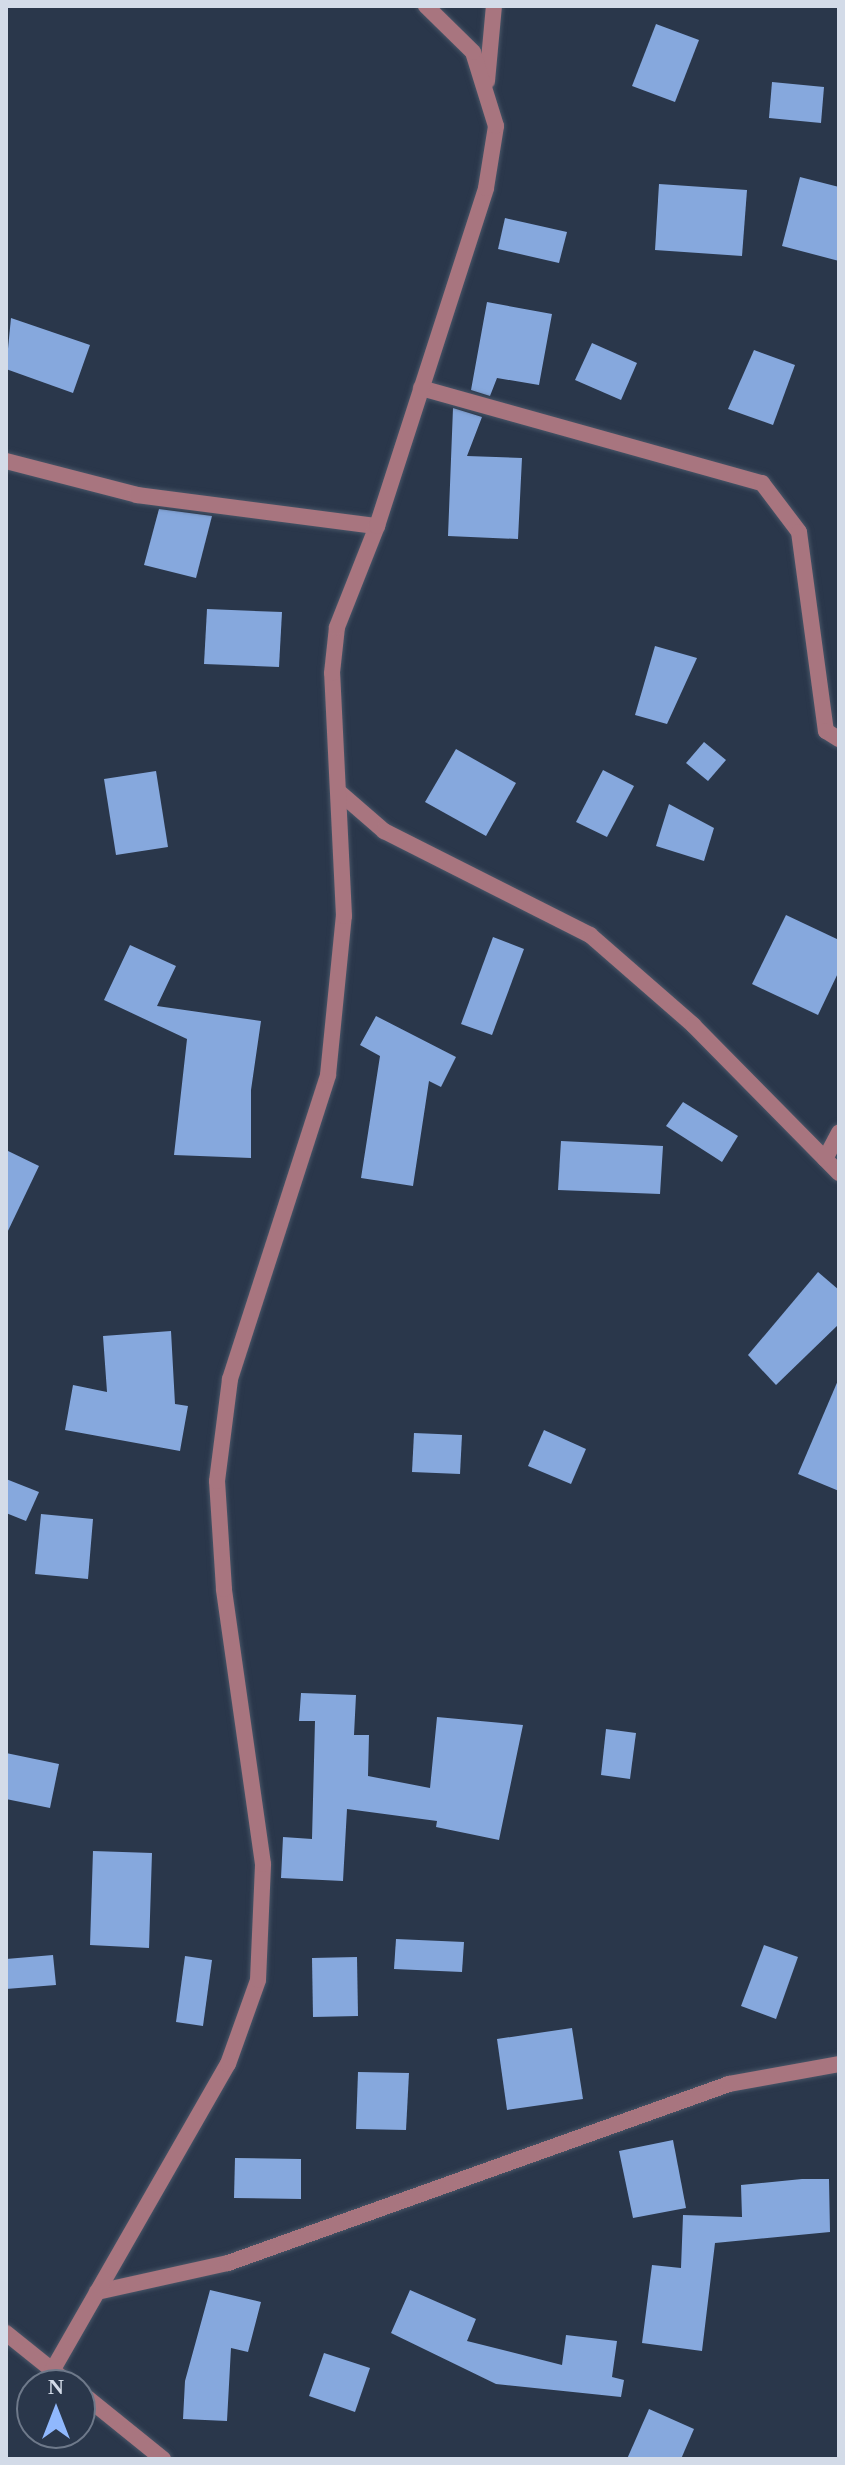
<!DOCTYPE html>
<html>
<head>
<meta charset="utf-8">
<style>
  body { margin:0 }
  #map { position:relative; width:845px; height:2465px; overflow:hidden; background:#2a374b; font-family:Georgia,serif }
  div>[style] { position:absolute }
  .building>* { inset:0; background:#86a8dd }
  .roads { filter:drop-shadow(0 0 2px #485567) drop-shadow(0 0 2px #485567) }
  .minor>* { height:16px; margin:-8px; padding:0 8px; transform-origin:8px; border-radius:8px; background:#a8757f }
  span { translate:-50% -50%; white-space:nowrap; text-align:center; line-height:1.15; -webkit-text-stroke:8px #2a374b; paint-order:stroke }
  .frame { position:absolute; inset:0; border:8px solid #d3dbe8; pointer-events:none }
  .north { position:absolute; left:16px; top:2369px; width:80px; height:80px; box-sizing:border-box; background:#2a374b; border:2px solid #6e798a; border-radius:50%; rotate:0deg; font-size:22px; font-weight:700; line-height:32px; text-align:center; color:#d3dbe8 }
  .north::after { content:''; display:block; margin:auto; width:28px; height:36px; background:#90b8fd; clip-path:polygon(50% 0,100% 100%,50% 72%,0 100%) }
</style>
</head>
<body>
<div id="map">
  <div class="building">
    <div style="clip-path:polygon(656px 24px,699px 40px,675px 102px,632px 86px)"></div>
    <div style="clip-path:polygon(772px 82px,824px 87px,821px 123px,769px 118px)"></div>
    <div style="clip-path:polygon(800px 177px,839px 187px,839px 261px,782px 246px)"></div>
    <div style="clip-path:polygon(659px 184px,747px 190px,742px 256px,655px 250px)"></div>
    <div style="clip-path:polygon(505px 218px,567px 232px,559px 263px,498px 249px)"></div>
    <div style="clip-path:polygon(487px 302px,552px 314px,539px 385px,497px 378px,490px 396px,471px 390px)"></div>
    <div style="clip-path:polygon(11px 318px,90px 345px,73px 393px,6px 369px)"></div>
    <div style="clip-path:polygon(592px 343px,637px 363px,621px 400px,575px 380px)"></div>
    <div style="clip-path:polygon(754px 350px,795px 365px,773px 425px,728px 409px)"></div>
    <div style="clip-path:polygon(453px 408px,482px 417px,467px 456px,522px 458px,518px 539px,448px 536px)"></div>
    <div style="clip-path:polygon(159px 509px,212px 516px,196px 578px,144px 565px)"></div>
    <div style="clip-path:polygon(207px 609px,282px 612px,279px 667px,204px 664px)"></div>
    <div style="clip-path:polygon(655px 646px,697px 658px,667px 724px,635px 715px)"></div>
    <div style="clip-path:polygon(704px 742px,726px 760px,708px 781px,686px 763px)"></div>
    <div style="clip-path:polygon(456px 749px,516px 783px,486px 836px,425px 802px)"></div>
    <div style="clip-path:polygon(603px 770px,634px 786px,607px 837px,576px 822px)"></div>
    <div style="clip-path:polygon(156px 771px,168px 847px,116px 855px,104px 779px)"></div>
    <div style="clip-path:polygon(669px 804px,714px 828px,704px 861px,656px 846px)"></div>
    <div style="clip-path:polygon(786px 915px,839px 940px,839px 971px,818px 1015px,752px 984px)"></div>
    <div style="clip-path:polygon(493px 937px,524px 949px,492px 1035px,461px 1024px)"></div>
    <div style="clip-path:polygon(130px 945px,176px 966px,157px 1006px,261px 1021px,251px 1090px,251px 1158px,174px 1155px,187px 1039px,104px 1000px)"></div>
    <div style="clip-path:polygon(376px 1016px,456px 1057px,441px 1087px,429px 1081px,413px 1186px,361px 1178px,380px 1056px,360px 1045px)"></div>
    <div style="clip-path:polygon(683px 1102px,738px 1136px,722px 1162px,666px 1126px)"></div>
    <div style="clip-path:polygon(561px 1141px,663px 1146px,660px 1194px,558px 1190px)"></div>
    <div style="clip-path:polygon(6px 1150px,39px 1166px,6px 1235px)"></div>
    <div style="clip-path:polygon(818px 1272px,839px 1290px,839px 1324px,776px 1385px,748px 1355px)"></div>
    <div style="clip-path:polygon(171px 1331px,175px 1404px,188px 1406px,180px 1451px,65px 1430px,73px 1385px,107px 1392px,103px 1336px)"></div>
    <div style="clip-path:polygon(839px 1378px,839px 1491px,798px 1474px)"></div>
    <div style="clip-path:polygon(544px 1430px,586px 1449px,571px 1484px,528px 1466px)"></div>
    <div style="clip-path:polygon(414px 1433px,462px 1435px,460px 1474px,412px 1472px)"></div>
    <div style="clip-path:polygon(6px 1479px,39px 1492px,26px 1521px,6px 1513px)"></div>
    <div style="clip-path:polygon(41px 1514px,93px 1519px,88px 1579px,35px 1574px)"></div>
    <div style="clip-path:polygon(301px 1693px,356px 1695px,354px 1735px,369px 1735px,368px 1776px,430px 1788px,437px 1717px,523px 1725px,499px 1840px,436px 1827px,437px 1821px,347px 1809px,343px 1881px,281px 1878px,283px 1837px,312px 1839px,315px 1721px,299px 1721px)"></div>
    <div style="clip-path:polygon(606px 1729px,636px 1733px,630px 1779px,601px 1775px)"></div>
    <div style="clip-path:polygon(6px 1753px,59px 1764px,50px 1808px,6px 1799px)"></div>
    <div style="clip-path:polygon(93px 1851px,152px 1853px,149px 1948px,90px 1945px)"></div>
    <div style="clip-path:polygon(396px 1939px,464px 1942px,462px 1972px,394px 1969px)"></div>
    <div style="clip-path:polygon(764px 1945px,798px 1957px,776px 2019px,741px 2006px)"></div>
    <div style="clip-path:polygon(53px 1955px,56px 1985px,6px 1989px,6px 1959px)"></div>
    <div style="clip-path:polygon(185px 1956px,212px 1960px,203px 2026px,176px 2022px)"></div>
    <div style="clip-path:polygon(357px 1957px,358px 2016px,313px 2017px,312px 1958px)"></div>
    <div style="clip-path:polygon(572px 2028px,583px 2099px,507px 2110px,497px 2039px)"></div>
    <div style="clip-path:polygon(358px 2072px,409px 2073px,406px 2130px,356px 2129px)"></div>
    <div style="clip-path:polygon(673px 2140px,686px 2208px,633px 2218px,619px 2151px)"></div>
    <div style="clip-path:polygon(235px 2158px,301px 2159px,301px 2199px,234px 2198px)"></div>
    <div style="clip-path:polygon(802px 2179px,829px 2179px,830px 2232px,715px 2243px,702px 2351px,642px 2343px,652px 2265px,681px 2268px,683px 2215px,742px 2217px,741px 2185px)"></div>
    <div style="clip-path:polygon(210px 2290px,261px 2302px,248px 2352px,231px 2348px,227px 2421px,183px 2419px,185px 2381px)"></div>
    <div style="clip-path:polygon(410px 2290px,476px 2319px,467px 2341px,562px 2365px,566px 2335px,617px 2341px,612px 2377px,624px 2380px,621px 2397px,496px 2384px,391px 2333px)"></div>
    <div style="clip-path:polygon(324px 2353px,370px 2368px,355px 2412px,309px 2396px)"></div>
    <div style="clip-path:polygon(649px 2409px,694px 2429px,681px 2459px,627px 2459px)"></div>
  </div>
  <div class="roads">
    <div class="minor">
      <div style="left:487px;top:81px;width:75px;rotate:-84.7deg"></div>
      <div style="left:421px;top:388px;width:354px;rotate:15.6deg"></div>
      <div style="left:762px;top:483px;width:61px;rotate:52.9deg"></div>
      <div style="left:799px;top:532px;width:201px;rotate:82.3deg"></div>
      <div style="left:826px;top:731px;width:15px;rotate:32deg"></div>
      <div style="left:6px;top:461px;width:135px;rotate:14.5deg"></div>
      <div style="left:137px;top:495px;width:242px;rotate:7.4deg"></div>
      <div style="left:339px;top:792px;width:60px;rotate:40.9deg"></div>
      <div style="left:384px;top:831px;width:231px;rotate:26.8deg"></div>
      <div style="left:590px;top:935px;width:137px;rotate:41.1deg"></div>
      <div style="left:693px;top:1025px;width:208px;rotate:45.4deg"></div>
      <div style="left:825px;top:1159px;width:30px;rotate:-62deg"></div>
      <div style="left:97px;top:2292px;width:134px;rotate:-12.5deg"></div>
      <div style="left:228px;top:2263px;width:532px;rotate:-19.66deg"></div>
      <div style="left:729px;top:2084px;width:112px;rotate:-10.3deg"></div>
      <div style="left:6px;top:2333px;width:83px;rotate:38.7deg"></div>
      <div style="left:52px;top:2371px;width:354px;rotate:-60.2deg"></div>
      <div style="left:228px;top:2064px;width:89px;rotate:-70.3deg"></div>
      <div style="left:258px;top:1980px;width:116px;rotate:-87.5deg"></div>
      <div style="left:263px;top:1864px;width:278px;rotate:-98.1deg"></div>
      <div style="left:224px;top:1589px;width:108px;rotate:-93.7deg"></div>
      <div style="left:217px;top:1481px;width:103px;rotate:-82.7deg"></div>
      <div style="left:230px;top:1379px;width:319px;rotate:-72.1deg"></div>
      <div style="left:328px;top:1075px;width:160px;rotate:-84.3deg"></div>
      <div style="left:344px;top:916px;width:243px;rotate:-92.8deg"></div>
      <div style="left:332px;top:673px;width:46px;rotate:-83.8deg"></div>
      <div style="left:337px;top:627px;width:109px;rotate:-68.4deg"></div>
      <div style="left:377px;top:526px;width:355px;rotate:-72.1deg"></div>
      <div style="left:486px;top:188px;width:63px;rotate:-80.8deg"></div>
      <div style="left:496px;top:126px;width:77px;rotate:-107.3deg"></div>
      <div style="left:473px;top:52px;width:66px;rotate:-135.6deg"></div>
      <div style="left:80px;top:2392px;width:107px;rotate:38.9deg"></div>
    </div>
  </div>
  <div class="frame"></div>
  <div class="north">N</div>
</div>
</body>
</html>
